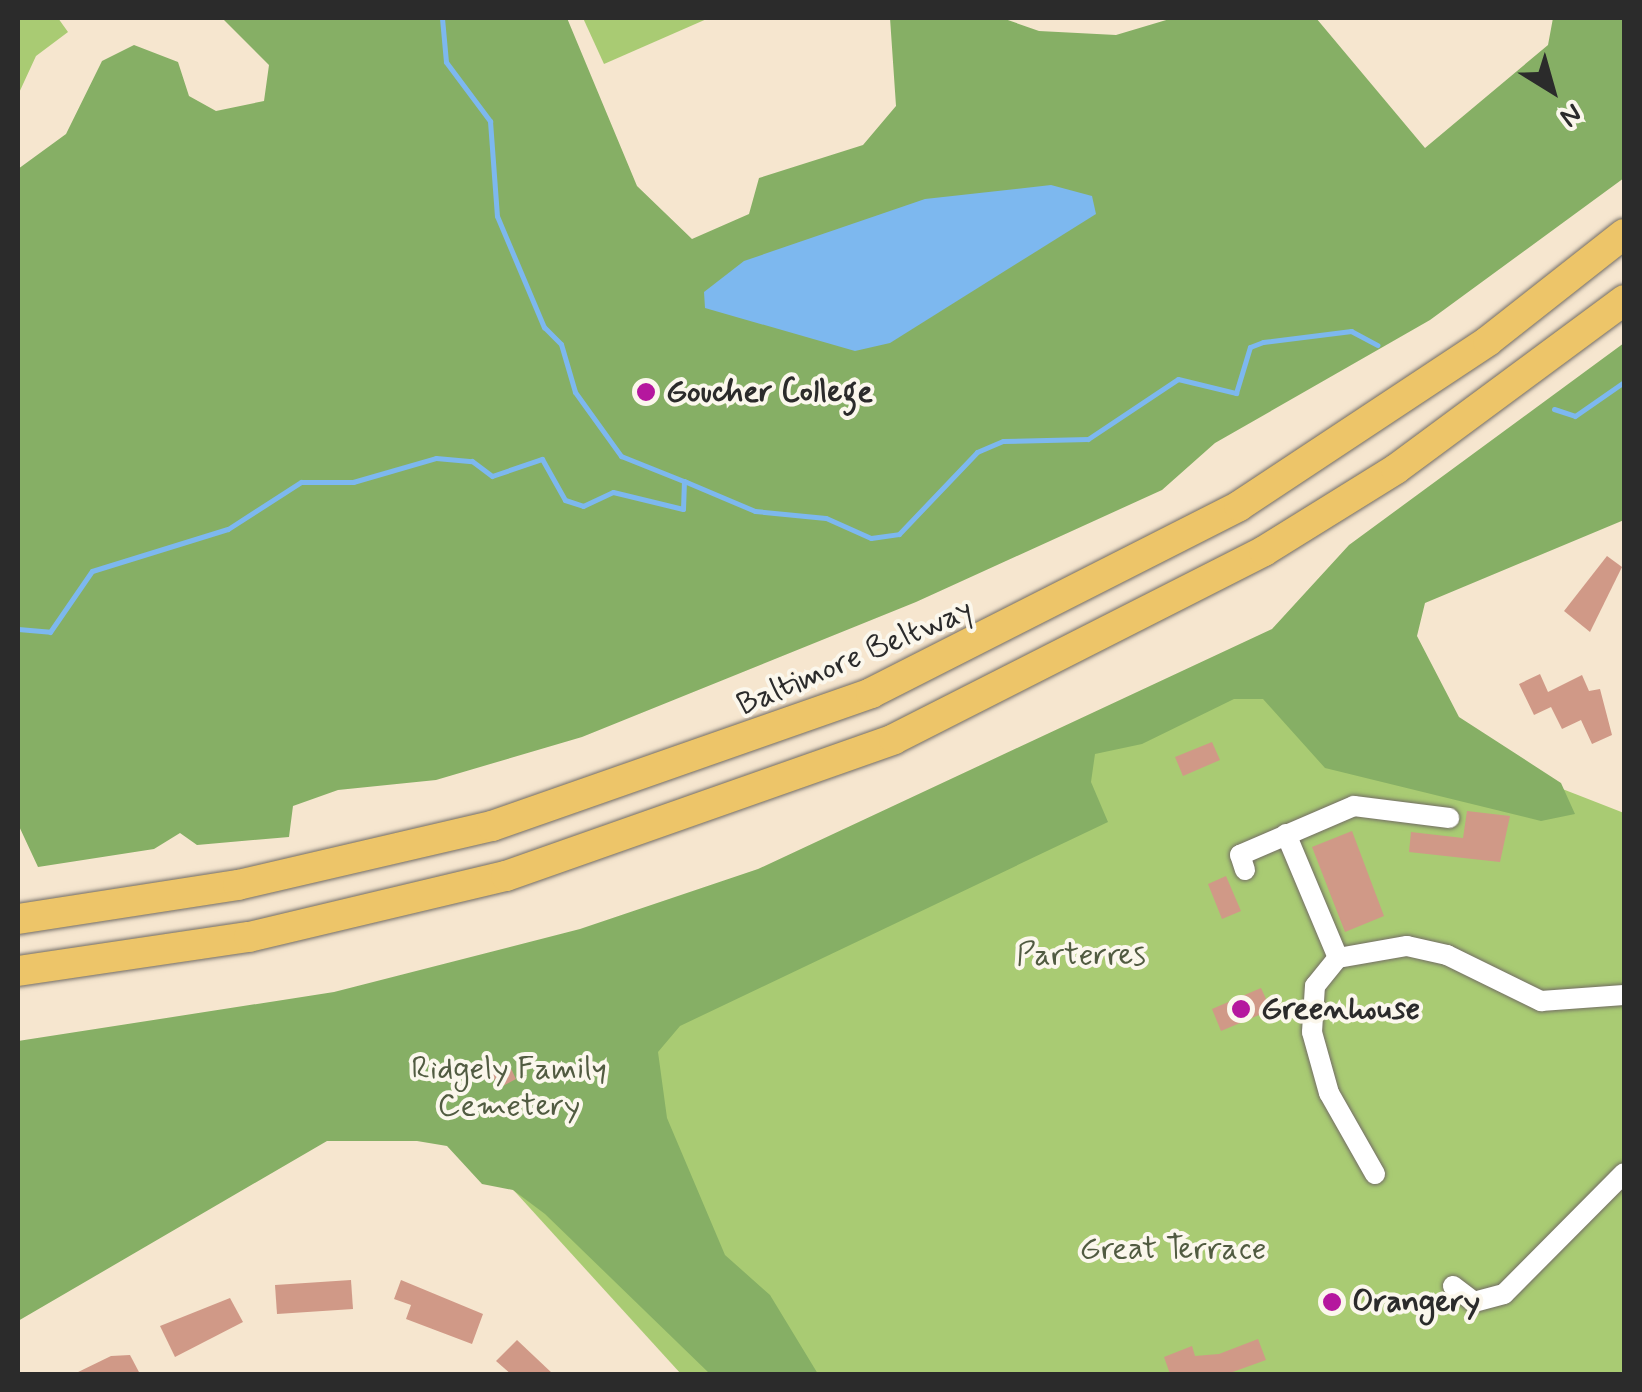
<!DOCTYPE html>
<html>
<head>
<meta charset="utf-8">
<style>
  body { margin:0 }
  #map { position:relative; width:1642px; height:1392px; overflow:hidden; background:#f6e6cf; font-family:Mynerve,sans-serif }
  div>[style] { position:absolute }
  .green>* { inset:0; background:#a9cb73 }
  .forest>* { inset:0; background:#86af65 }
  .water>* { inset:0; background:#7db8ef }
  .stream>* { height:5px; margin:-2.5px; padding:0 2.5px; transform-origin:2.5px; border-radius:2.5px; background:#7db8ef }
  .building>* { inset:0; background:#d09987 }
  .roads { filter:drop-shadow(0 0 2px #726c64) drop-shadow(0 0 2px #726c64) }
  .minor>* { height:20px; margin:-10px; padding:0 10px; transform-origin:10px; border-radius:10px; background:#fff }
  .highway>* { height:30px; margin:-15px; padding:0 15px; transform-origin:15px; border-radius:15px; background:#edc569 }
  .dots>* { width:28px; height:28px; translate:-50% -50%; box-sizing:border-box; border:5px solid #fbf7ec; border-radius:50% }
  span { translate:-50% -50%; white-space:nowrap; text-align:center; line-height:1.15; -webkit-text-stroke:8px #fbf7ec; paint-order:stroke }
  .poi-label { font-size:32px; color:#2b2b2b; font-weight:700 }
  .left { translate:0 -50%; text-align:left }
  .street-label { font-size:32px; color:#2b2b2b }
  .park-label { font-size:32px; color:#515b41 }
  .frame { position:absolute; inset:0; border:20px solid #2b2b2b; pointer-events:none }
  .north { position:absolute; left:1502px; top:40px; width:100px; height:100px; -webkit-text-stroke:8px #fbf7ec; paint-order:stroke; rotate:143deg; font-size:28px; font-weight:700; line-height:40px; text-align:center; color:#2b2b2b }
  .north::after { content:''; display:block; margin:auto; width:35px; height:45px; background:#2b2b2b; clip-path:polygon(50% 0,100% 100%,50% 72%,0 100%) }
</style>
</head>
<body>
<div id="map">
  <div class="green">
    <div style="clip-path:polygon(18px 18px,58px 18px,68px 32px,36px 56px,18px 95px)"></div>
    <div style="clip-path:polygon(583px 18px,709px 18px,604px 64px)"></div>
    <div style="clip-path:polygon(1249px 667px,1624px 813px,1624px 1374px,681px 1374px,476px 1149px,833px 882px)"></div>
  </div>
  <div class="forest">
    <div style="clip-path:polygon(222px 18px,567px 18px,637px 186px,692px 239px,749px 214px,759px 178px,863px 145px,896px 106px,890px 18px,1002px 18px,1039px 31px,1116px 35px,1173px 18px,1316px 18px,1425px 148px,1548px 45px,1553px 18px,1624px 18px,1624px 178px,1430px 320px,1215px 443px,1162px 490px,916px 602px,582px 737px,436px 780px,338px 790px,293px 806px,289px 837px,197px 845px,180px 833px,154px 849px,38px 867px,18px 824px,18px 169px,66px 134px,102px 61px,134px 45px,178px 62px,189px 96px,216px 111px,264px 101px,269px 65px)"></div>
    <div style="clip-path:polygon(1624px 343px,1624px 520px,1425px 603px,1417px 636px,1459px 717px,1561px 783px,1575px 814px,1541px 821px,1325px 768px,1263px 699px,1234px 699px,1142px 744px,1095px 754px,1091px 782px,1108px 822px,680px 1026px,658px 1052px,667px 1118px,725px 1255px,770px 1295px,818px 1374px,710px 1374px,545px 1214px,513px 1190px,482px 1184px,447px 1146px,417px 1141px,327px 1141px,18px 1321px,18px 1041px,334px 992px,580px 929px,758px 869px,1272px 629px,1349px 545px)"></div>
  </div>
  <div class="water">
    <div style="clip-path:polygon(1051px 185px,1092px 196px,1096px 214px,890px 343px,855px 351px,705px 308px,704px 292px,744px 261px,925px 199px)"></div>
  </div>
  <div class="stream">
    <div style="left:442px;top:18px;width:44px;rotate:84.8deg"></div>
    <div style="left:446px;top:62px;width:74px;rotate:53.3deg"></div>
    <div style="left:490px;top:121px;width:95px;rotate:85.8deg"></div>
    <div style="left:497px;top:216px;width:121px;rotate:67.1deg"></div>
    <div style="left:544px;top:327px;width:24px;rotate:45deg"></div>
    <div style="left:561px;top:344px;width:50px;rotate:73.7deg"></div>
    <div style="left:575px;top:392px;width:79px;rotate:54.3deg"></div>
    <div style="left:621px;top:456px;width:70px;rotate:21.8deg"></div>
    <div style="left:1554px;top:409px;width:22px;rotate:18deg"></div>
    <div style="left:1575px;top:416px;width:60px;rotate:-34.8deg"></div>
    <div style="left:18px;top:629px;width:32px;rotate:5deg"></div>
    <div style="left:50px;top:632px;width:74px;rotate:-55.5deg"></div>
    <div style="left:92px;top:571px;width:142px;rotate:-17.2deg"></div>
    <div style="left:228px;top:529px;width:87px;rotate:-32.8deg"></div>
    <div style="left:301px;top:482px;width:52px"></div>
    <div style="left:353px;top:482px;width:86px;rotate:-16.1deg"></div>
    <div style="left:436px;top:458px;width:36px;rotate:5deg"></div>
    <div style="left:472px;top:461px;width:25px;rotate:37deg"></div>
    <div style="left:492px;top:476px;width:53px;rotate:-18.8deg"></div>
    <div style="left:542px;top:459px;width:47px;rotate:60.7deg"></div>
    <div style="left:565px;top:500px;width:19px;rotate:18deg"></div>
    <div style="left:583px;top:506px;width:33px;rotate:-25deg"></div>
    <div style="left:613px;top:492px;width:72px;rotate:13.7deg"></div>
    <div style="left:683px;top:509px;width:28px;rotate:-88deg"></div>
    <div style="left:684px;top:481px;width:77px;rotate:22.9deg"></div>
    <div style="left:755px;top:511px;width:71px;rotate:5.6deg"></div>
    <div style="left:826px;top:518px;width:49px;rotate:24deg"></div>
    <div style="left:871px;top:538px;width:28px;rotate:-8deg"></div>
    <div style="left:899px;top:534px;width:113px;rotate:-46.4deg"></div>
    <div style="left:977px;top:452px;width:28px;rotate:-23deg"></div>
    <div style="left:1003px;top:441px;width:85px;rotate:-1.3deg"></div>
    <div style="left:1088px;top:439px;width:108px;rotate:-33.7deg"></div>
    <div style="left:1178px;top:379px;width:60px;rotate:13.6deg"></div>
    <div style="left:1236px;top:393px;width:48px;rotate:-73.1deg"></div>
    <div style="left:1250px;top:347px;width:14px;rotate:-21deg"></div>
    <div style="left:1263px;top:342px;width:89px;rotate:-7.1deg"></div>
    <div style="left:1351px;top:331px;width:30px;rotate:28deg"></div>
  </div>
  <div class="building">
    <div style="clip-path:polygon(1607px 556px,1622px 567px,1590px 632px,1564px 611px)"></div>
    <div style="clip-path:polygon(1540px 674px,1548px 692px,1582px 675px,1589px 691px,1600px 689px,1612px 735px,1592px 744px,1581px 720px,1562px 729px,1551px 707px,1534px 715px,1519px 684px)"></div>
    <div style="clip-path:polygon(1212px 742px,1220px 760px,1183px 776px,1175px 757px)"></div>
    <div style="clip-path:polygon(1467px 811px,1510px 816px,1500px 862px,1409px 852px,1411px 832px,1463px 838px)"></div>
    <div style="clip-path:polygon(1352px 831px,1384px 916px,1345px 932px,1312px 847px)"></div>
    <div style="clip-path:polygon(1226px 876px,1241px 911px,1222px 919px,1208px 884px)"></div>
    <div style="clip-path:polygon(1261px 988px,1271px 1010px,1221px 1031px,1212px 1009px)"></div>
    <div style="clip-path:polygon(508px 1062px,516px 1079px,499px 1088px,490px 1071px)"></div>
    <div style="clip-path:polygon(351px 1280px,353px 1309px,277px 1314px,275px 1285px)"></div>
    <div style="clip-path:polygon(401px 1280px,483px 1314px,472px 1344px,406px 1319px,411px 1305px,394px 1299px)"></div>
    <div style="clip-path:polygon(230px 1298px,243px 1322px,175px 1357px,160px 1326px)"></div>
    <div style="clip-path:polygon(1258px 1339px,1266px 1360px,1227px 1374px,1170px 1374px,1164px 1357px,1192px 1346px,1195px 1356px,1219px 1354px)"></div>
    <div style="clip-path:polygon(517px 1340px,553px 1374px,511px 1374px,496px 1361px)"></div>
    <div style="clip-path:polygon(130px 1355px,140px 1374px,74px 1374px,111px 1356px)"></div>
  </div>
  <div class="roads">
    <div class="minor">
      <div style="left:1286px;top:834px;width:134px;rotate:67.2deg"></div>
      <div style="left:1245px;top:870px;width:16px;rotate:-108deg"></div>
      <div style="left:1240px;top:855px;width:124px;rotate:-23.3deg"></div>
      <div style="left:1354px;top:806px;width:96px;rotate:7.2deg"></div>
      <div style="left:1375px;top:1174px;width:93px;rotate:-119.6deg"></div>
      <div style="left:1329px;top:1093px;width:63px;rotate:-105.6deg"></div>
      <div style="left:1312px;top:1032px;width:46px;rotate:-86.3deg"></div>
      <div style="left:1315px;top:986px;width:36px;rotate:-51deg"></div>
      <div style="left:1338px;top:958px;width:70px;rotate:-9.9deg"></div>
      <div style="left:1407px;top:946px;width:41px;rotate:12.7deg"></div>
      <div style="left:1447px;top:955px;width:105px;rotate:26.1deg"></div>
      <div style="left:1541px;top:1001px;width:83px;rotate:-4.1deg"></div>
      <div style="left:1453px;top:1286px;width:26px;rotate:37deg"></div>
      <div style="left:1474px;top:1302px;width:31px;rotate:-15deg"></div>
      <div style="left:1504px;top:1294px;width:170px;rotate:-45.2deg"></div>
    </div>
    <div class="highway">
      <div style="left:18px;top:919px;width:223px;rotate:-8.8deg"></div>
      <div style="left:238px;top:885px;width:261px;rotate:-13.1deg"></div>
      <div style="left:492px;top:826px;width:402px;rotate:-19.3deg"></div>
      <div style="left:871px;top:693px;width:413px;rotate:-26.9deg"></div>
      <div style="left:1239px;top:506px;width:299px;rotate:-33.5deg"></div>
      <div style="left:1488px;top:341px;width:173px;rotate:-38.2deg"></div>
      <div style="left:18px;top:971px;width:233px;rotate:-8.4deg"></div>
      <div style="left:249px;top:937px;width:264px;rotate:-13.4deg"></div>
      <div style="left:506px;top:876px;width:411px;rotate:-19.4deg"></div>
      <div style="left:894px;top:739px;width:415px;rotate:-26.9deg"></div>
      <div style="left:1264px;top:551px;width:155px;rotate:-31.8deg"></div>
      <div style="left:1396px;top:469px;width:284px;rotate:-36.5deg"></div>
    </div>
  </div>
  <div class="dots">
    <div style="left:646px;top:392px;background:#b5179e"></div>
    <div style="left:1241px;top:1009px;background:#b5179e"></div>
    <div style="left:1332px;top:1302px;background:#b5179e"></div>
  </div>
  <div class="poi-label">
    <span class="left" style="left:666px;top:392px">Goucher College</span>
    <span class="left" style="left:1261px;top:1009px">Greenhouse</span>
    <span class="left" style="left:1352px;top:1302px">Orangery</span>
  </div>
  <div class="street-label">
    <span style="left:855px;top:658px;rotate:-23deg">Baltimore Beltway</span>
  </div>
  <div class="park-label">
    <span style="left:1081px;top:955px">Parterres</span>
    <span style="left:509px;top:1088px">Ridgely Family<br>Cemetery</span>
    <span style="left:1173px;top:1249px">Great Terrace</span>
  </div>
  <div class="frame"></div>
  <div class="north">N</div>
</div>
</body>
</html>
